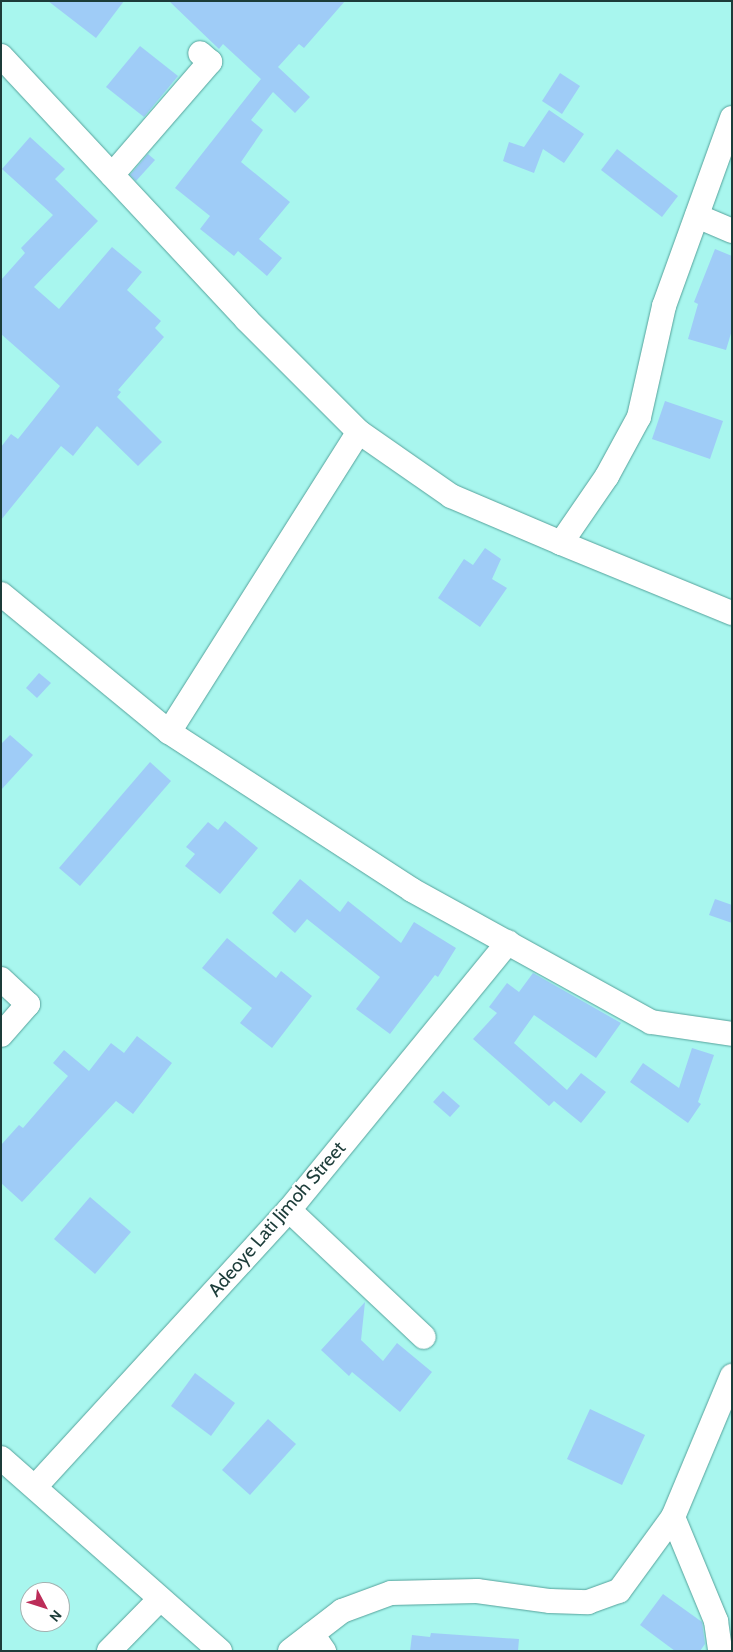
<!DOCTYPE html>
<html>
<head>
<meta charset="utf-8">
<style>
  body { margin:0 }
  #map { position:relative; width:733px; height:1652px; overflow:hidden; background:#a8f6ee; font-family:Cabin,sans-serif }
  div>[style] { position:absolute }
  .building>* { inset:0; background:#9fccf7 }
  .roads { filter:drop-shadow(0 0 1px #55a29b) drop-shadow(0 0 1px #55a29b) }
  .minor>* { height:24px; margin:-12px; padding:0 12px; transform-origin:12px; border-radius:12px; background:#fff }
  span { translate:-50% -50%; white-space:nowrap; text-align:center; line-height:1.15; -webkit-text-stroke:4.5px #fff; paint-order:stroke }
  .street-label { font-size:19px; color:#1c3c39 }
  .frame { position:absolute; inset:0; border:2px solid #1c3c39; pointer-events:none }
  .north { position:absolute; left:20px; top:1582px; width:50px; height:50px; box-sizing:border-box; background:#fff; border:1px solid #a4b1b0; border-radius:50%; rotate:130deg; font-size:14px; font-weight:700; line-height:20px; text-align:center; color:#1c3c39 }
  .north::after { content:''; display:block; margin:auto; width:18px; height:22px; background:#bc2d59; clip-path:polygon(50% 0,100% 100%,50% 72%,0 100%) }
</style>
</head>
<body>
<div id="map">
  <div class="building">
    <div style="clip-path:polygon(48px 1px,124px 1px,96px 38px)"></div>
    <div style="clip-path:polygon(169px 1px,345px 1px,304px 48px,299px 44px,278px 67px,310px 97px,295px 113px,273px 92px,251px 120px,263px 130px,241px 162px,290px 202px,259px 239px,282px 258px,267px 276px,238px 251px,234px 256px,200px 229px,210px 216px,175px 188px,261px 79px,223px 44px,219px 49px)"></div>
    <div style="clip-path:polygon(140px 46px,178px 76px,144px 117px,106px 87px)"></div>
    <div style="clip-path:polygon(560px 73px,580px 86px,562px 114px,542px 101px)"></div>
    <div style="clip-path:polygon(549px 110px,584px 134px,564px 163px,543px 149px,534px 173px,503px 161px,509px 142px,524px 147px)"></div>
    <div style="clip-path:polygon(30px 137px,65px 169px,55px 179px,98px 221px,34px 287px,59px 309px,112px 247px,142px 272px,127px 290px,161px 321px,155px 328px,164px 337px,118px 390px,121px 392px,117px 397px,162px 442px,138px 466px,97px 426px,73px 456px,61px 446px,1px 520px,1px 447px,11px 434px,18px 439px,60px 386px,1px 334px,1px 280px,25px 253px,21px 248px,53px 215px,2px 169px)"></div>
    <div style="clip-path:polygon(617px 149px,678px 196px,662px 217px,601px 170px)"></div>
    <div style="clip-path:polygon(148px 154px,155px 160px,136px 181px,130px 175px)"></div>
    <div style="clip-path:polygon(715px 249px,732px 256px,732px 330px,726px 350px,688px 339px,698px 304px,694px 302px)"></div>
    <div style="clip-path:polygon(665px 401px,723px 421px,710px 459px,652px 439px)"></div>
    <div style="clip-path:polygon(485px 548px,501px 559px,492px 579px,507px 588px,480px 627px,438px 598px,464px 559px,473px 565px)"></div>
    <div style="clip-path:polygon(39px 673px,51px 683px,37px 698px,26px 688px)"></div>
    <div style="clip-path:polygon(10px 735px,33px 755px,1px 790px,1px 744px)"></div>
    <div style="clip-path:polygon(150px 762px,171px 781px,80px 886px,59px 868px)"></div>
    <div style="clip-path:polygon(225px 821px,258px 848px,220px 894px,185px 866px,195px 854px,186px 847px,208px 822px,218px 830px)"></div>
    <div style="clip-path:polygon(300px 879px,340px 912px,348px 901px,401px 943px,414px 922px,456px 948px,438px 977px,435px 975px,390px 1034px,356px 1009px,380px 977px,307px 919px,295px 933px,272px 913px)"></div>
    <div style="clip-path:polygon(715px 899px,732px 905px,732px 923px,709px 915px)"></div>
    <div style="clip-path:polygon(227px 938px,276px 978px,281px 971px,312px 996px,272px 1048px,240px 1023px,252px 1008px,202px 968px)"></div>
    <div style="clip-path:polygon(533px 973px,621px 1023px,596px 1058px,534px 1015px,514px 1043px,567px 1090px,581px 1073px,606px 1092px,581px 1123px,554px 1101px,549px 1106px,473px 1039px,497px 1013px,489px 1007px,507px 983px,519px 992px)"></div>
    <div style="clip-path:polygon(137px 1036px,172px 1063px,133px 1114px,116px 1101px,22px 1202px,1px 1183px,1px 1145px,19px 1125px,23px 1128px,68px 1076px,53px 1063px,64px 1050px,89px 1071px,111px 1043px,124px 1053px)"></div>
    <div style="clip-path:polygon(692px 1048px,714px 1055px,698px 1102px,701px 1104px,688px 1123px,630px 1082px,643px 1063px,679px 1088px)"></div>
    <div style="clip-path:polygon(443px 1091px,460px 1106px,450px 1117px,433px 1102px)"></div>
    <div style="clip-path:polygon(90px 1197px,131px 1232px,95px 1274px,54px 1239px)"></div>
    <div style="clip-path:polygon(365px 1302px,361px 1340px,383px 1361px,397px 1343px,432px 1372px,400px 1412px,352px 1372px,349px 1376px,321px 1350px)"></div>
    <div style="clip-path:polygon(195px 1373px,235px 1403px,211px 1436px,171px 1406px)"></div>
    <div style="clip-path:polygon(590px 1409px,645px 1435px,622px 1485px,567px 1459px)"></div>
    <div style="clip-path:polygon(268px 1419px,296px 1444px,250px 1495px,222px 1470px)"></div>
    <div style="clip-path:polygon(663px 1594px,702px 1622px,705px 1644px,700px 1651px,675px 1651px,640px 1625px)"></div>
    <div style="clip-path:polygon(431px 1633px,519px 1639px,518px 1651px,410px 1651px,412px 1635px,430px 1637px)"></div>
  </div>
  <div class="roads">
    <div class="minor">
      <div style="left:1px;top:56px;width:361px;rotate:47deg"></div>
      <div style="left:247px;top:320px;width:158px;rotate:45deg"></div>
      <div style="left:359px;top:432px;width:112px;rotate:34.8deg"></div>
      <div style="left:451px;top:496px;width:120px;rotate:23.1deg"></div>
      <div style="left:561px;top:543px;width:81px;rotate:-55.5deg"></div>
      <div style="left:607px;top:476px;width:67px;rotate:-61.5deg"></div>
      <div style="left:639px;top:417px;width:114px;rotate:-77.3deg"></div>
      <div style="left:664px;top:306px;width:200px;rotate:-70.1deg"></div>
      <div style="left:112px;top:175px;width:150px;rotate:-49.1deg"></div>
      <div style="left:210px;top:62px;width:13px;rotate:-138deg"></div>
      <div style="left:697px;top:216px;width:38px;rotate:23deg"></div>
      <div style="left:561px;top:543px;width:185px;rotate:22.3deg"></div>
      <div style="left:1px;top:594px;width:217px;rotate:39.4deg"></div>
      <div style="left:169px;top:732px;width:355px;rotate:-57.7deg"></div>
      <div style="left:169px;top:732px;width:290px;rotate:33deg"></div>
      <div style="left:412px;top:890px;width:273px;rotate:28.9deg"></div>
      <div style="left:651px;top:1022px;width:82px;rotate:8.4deg"></div>
      <div style="left:1px;top:979px;width:37px;rotate:43deg"></div>
      <div style="left:28px;top:1004px;width:41px;rotate:131.1deg"></div>
      <div style="left:289px;top:1210px;width:185px;rotate:43.3deg"></div>
      <div style="left:1px;top:1458px;width:292px;rotate:41.4deg"></div>
      <div style="left:35px;top:1487px;width:376px;rotate:-47.5deg"></div>
      <div style="left:289px;top:1210px;width:346px;rotate:-50.7deg"></div>
      <div style="left:673px;top:1517px;width:113px;rotate:67.5deg"></div>
      <div style="left:716px;top:1621px;width:30px;rotate:82deg"></div>
      <div style="left:312px;top:1634px;width:21px;rotate:55deg"></div>
      <div style="left:109px;top:1651px;width:73px;rotate:-45.6deg"></div>
      <div style="left:290px;top:1651px;width:66px;rotate:-37.6deg"></div>
      <div style="left:342px;top:1611px;width:52px;rotate:-20.2deg"></div>
      <div style="left:391px;top:1593px;width:86px;rotate:-1.3deg"></div>
      <div style="left:477px;top:1591px;width:74px;rotate:7.8deg"></div>
      <div style="left:550px;top:1601px;width:38px;rotate:2deg"></div>
      <div style="left:588px;top:1602px;width:33px;rotate:-20deg"></div>
      <div style="left:619px;top:1591px;width:92px;rotate:-53.9deg"></div>
      <div style="left:673px;top:1517px;width:153px;rotate:-67.3deg"></div>
    </div>
  </div>
  <div class="street-label">
    <span style="left:277px;top:1219px;rotate:-49deg">Adeoye Lati Jimoh Street</span>
  </div>
  <div class="frame"></div>
  <div class="north">N</div>
</div>
</body>
</html>
